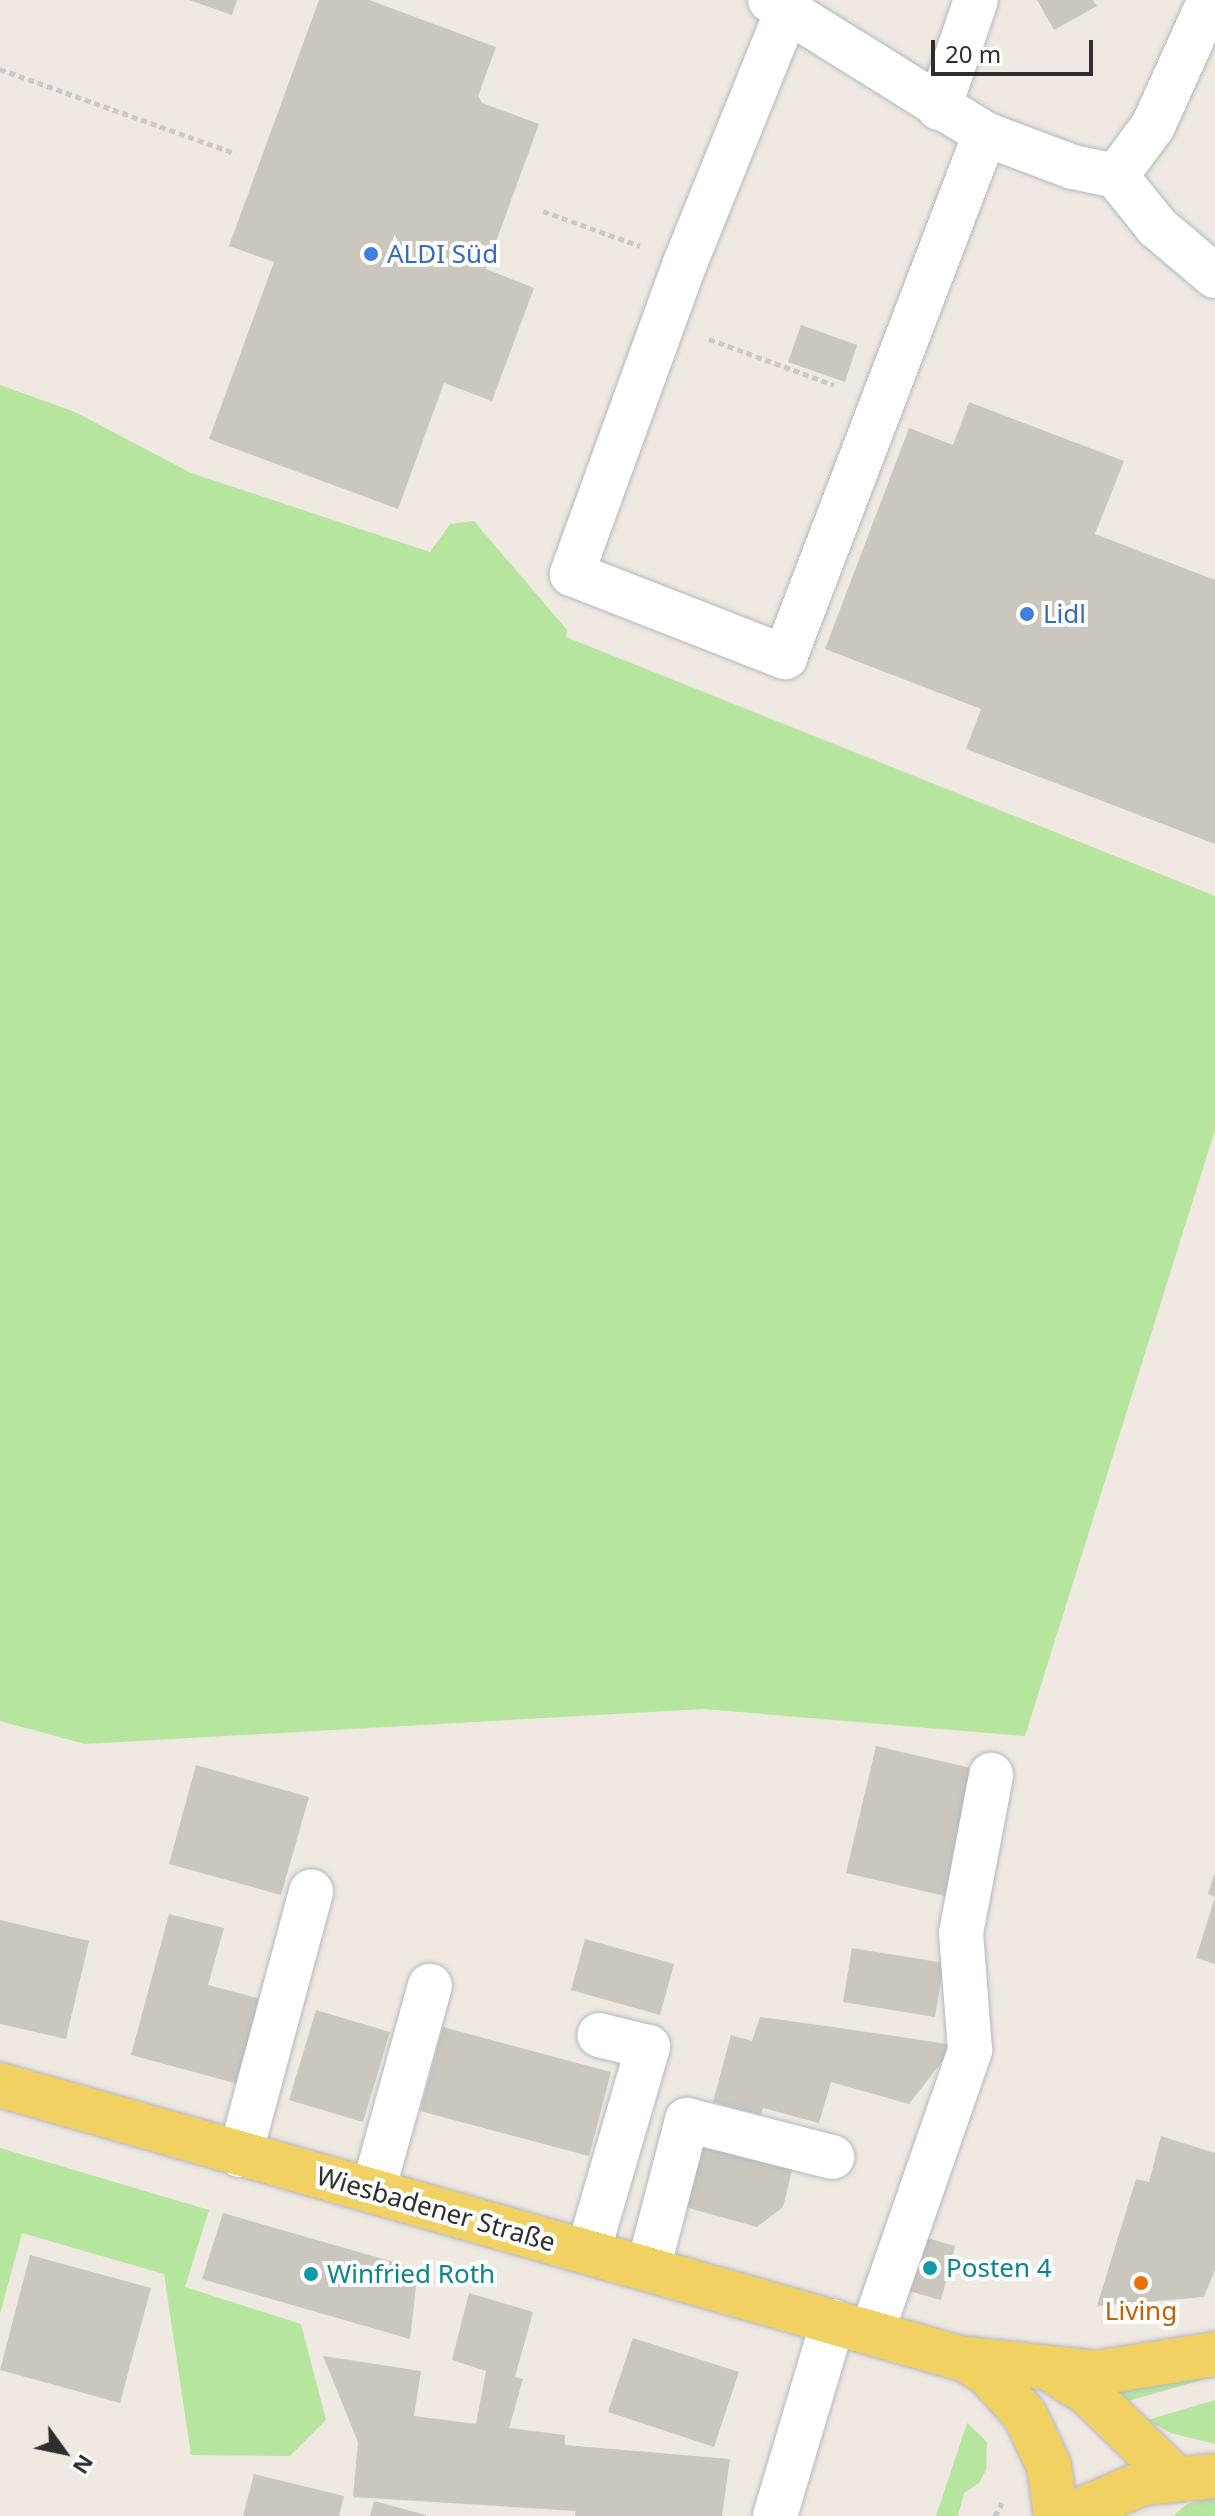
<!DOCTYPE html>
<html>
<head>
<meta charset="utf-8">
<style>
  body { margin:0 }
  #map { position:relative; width:1215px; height:2516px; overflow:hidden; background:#efe9e1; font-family:"Noto Sans",sans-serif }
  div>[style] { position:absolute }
  .green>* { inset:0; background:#b6e59e }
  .building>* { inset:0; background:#cbc7bf }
  .path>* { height:5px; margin-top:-2.5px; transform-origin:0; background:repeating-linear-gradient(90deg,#c9c9c9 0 6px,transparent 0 10px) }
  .roads { filter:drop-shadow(0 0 2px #b4b7c1) drop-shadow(0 0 2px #b4b7c1) }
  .minor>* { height:44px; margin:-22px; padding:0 22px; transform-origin:22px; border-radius:22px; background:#fff }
  .major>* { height:44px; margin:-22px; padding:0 22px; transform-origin:22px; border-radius:22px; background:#f2d163 }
  .dots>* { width:22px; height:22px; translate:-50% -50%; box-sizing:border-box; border:4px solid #fff; border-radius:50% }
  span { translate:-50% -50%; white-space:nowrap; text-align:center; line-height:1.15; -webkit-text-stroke:8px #fff; paint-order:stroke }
  .shop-label { font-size:26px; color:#366cbe }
  .left { translate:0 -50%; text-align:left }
  .street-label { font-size:26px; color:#2e2e2e }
  .culture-label { font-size:26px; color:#0d838f }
  .food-label { font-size:26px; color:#c56008 }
  .north { position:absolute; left:24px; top:2412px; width:80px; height:80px; -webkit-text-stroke:6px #fff; paint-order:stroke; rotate:123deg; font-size:22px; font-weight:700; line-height:32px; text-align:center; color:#2e2e2e }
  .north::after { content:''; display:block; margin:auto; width:28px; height:36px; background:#2e2e2e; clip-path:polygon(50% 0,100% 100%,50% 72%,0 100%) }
  .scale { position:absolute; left:931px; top:40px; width:162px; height:36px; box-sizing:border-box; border:4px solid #2e2e2e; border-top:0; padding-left:10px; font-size:24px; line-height:28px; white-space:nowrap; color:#2e2e2e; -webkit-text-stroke:6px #fff; paint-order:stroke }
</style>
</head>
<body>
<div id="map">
  <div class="green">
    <div style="clip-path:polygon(0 385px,75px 412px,191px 473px,430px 552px,450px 524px,474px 521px,567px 630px,566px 637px,1215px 896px,1215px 1130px,1025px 1736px,704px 1709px,85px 1744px,0 1721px)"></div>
    <div style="clip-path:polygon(0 2148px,209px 2210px,185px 2287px,301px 2324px,326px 2420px,290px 2456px,191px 2455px,164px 2274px,22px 2233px,0 2314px)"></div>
    <div style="clip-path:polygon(1215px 2376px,1125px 2402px,1118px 2393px,1119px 2383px)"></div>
    <div style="clip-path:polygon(1215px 2400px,1215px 2444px,1171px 2433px,1147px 2420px)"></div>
    <div style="clip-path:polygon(967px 2423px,987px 2442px,986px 2470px,979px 2483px,964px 2493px,958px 2516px,936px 2516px)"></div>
    <div style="clip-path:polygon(1215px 2497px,1215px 2516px,1173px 2516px,1187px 2504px)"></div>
  </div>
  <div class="building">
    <div style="clip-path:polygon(189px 0,237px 0,232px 15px)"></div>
    <div style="clip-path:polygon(319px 0,369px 0,496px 47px,478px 96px,482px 103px,539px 124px,486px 269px,534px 288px,492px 401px,444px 383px,398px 509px,209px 439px,274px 262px,229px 246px)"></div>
    <div style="clip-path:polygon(1037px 0,1093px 0,1097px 6px,1054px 30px)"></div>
    <div style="clip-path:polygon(801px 325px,857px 345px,845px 382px,788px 362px)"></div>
    <div style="clip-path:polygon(969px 402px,1124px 461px,1095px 534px,1215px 580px,1215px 844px,966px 749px,981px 709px,825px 649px,909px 428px,953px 445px)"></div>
    <div style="clip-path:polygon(876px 1746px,988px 1772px,958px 1899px,846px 1873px)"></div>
    <div style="clip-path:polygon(196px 1765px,309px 1797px,281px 1895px,169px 1864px)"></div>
    <div style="clip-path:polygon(1214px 1875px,1215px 1875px,1215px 1897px,1208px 1894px)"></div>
    <div style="clip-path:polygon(1214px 1900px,1215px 1901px,1215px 1964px,1196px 1958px)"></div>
    <div style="clip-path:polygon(169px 1914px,224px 1928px,208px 1985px,264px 2000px,242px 2085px,131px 2055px)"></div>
    <div style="clip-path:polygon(0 1920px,89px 1941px,66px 2039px,0 2024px)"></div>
    <div style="clip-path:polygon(585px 1939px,674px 1964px,660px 2015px,571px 1990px)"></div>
    <div style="clip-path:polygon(852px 1948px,944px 1963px,935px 2017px,843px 2002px)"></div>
    <div style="clip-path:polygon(316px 2010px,390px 2032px,363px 2122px,289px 2100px)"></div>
    <div style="clip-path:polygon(760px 2017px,833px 2027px,955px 2045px,909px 2104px,831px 2082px,819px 2123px,763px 2108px,761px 2115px,713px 2102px,731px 2035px,752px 2041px)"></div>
    <div style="clip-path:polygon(443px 2027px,611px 2072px,589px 2156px,420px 2111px)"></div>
    <div style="clip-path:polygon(1161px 2136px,1215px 2153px,1215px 2270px,1204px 2297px,1097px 2306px,1136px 2179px,1149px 2182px)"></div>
    <div style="clip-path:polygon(703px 2142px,793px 2166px,783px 2207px,757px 2227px,685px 2207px)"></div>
    <div style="clip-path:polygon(223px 2213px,418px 2269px,410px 2339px,202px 2279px)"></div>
    <div style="clip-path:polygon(920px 2236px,955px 2246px,941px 2300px,905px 2290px)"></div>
    <div style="clip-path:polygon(30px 2255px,151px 2288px,120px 2403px,0 2370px)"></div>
    <div style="clip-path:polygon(469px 2293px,533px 2312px,515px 2377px,523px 2379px,509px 2428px,565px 2435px,565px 2445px,730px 2459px,722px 2516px,575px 2516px,576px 2511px,353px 2497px,358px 2442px,323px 2356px,421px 2371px,414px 2416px,476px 2424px,486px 2371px,452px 2360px)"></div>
    <div style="clip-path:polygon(633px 2338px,739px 2372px,714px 2447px,608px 2412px)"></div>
    <div style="clip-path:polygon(254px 2474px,344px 2496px,339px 2516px,243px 2516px)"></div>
    <div style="clip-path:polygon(374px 2501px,426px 2515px,426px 2516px,370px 2516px)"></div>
  </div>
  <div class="path">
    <div style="left:0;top:69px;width:250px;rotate:19.7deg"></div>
    <div style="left:543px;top:211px;width:103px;rotate:19.8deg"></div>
    <div style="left:709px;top:339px;width:133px;rotate:20.2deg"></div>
    <div style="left:995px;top:2516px;width:15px;rotate:-62deg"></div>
  </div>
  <div class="roads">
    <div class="minor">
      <div style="left:770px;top:0;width:253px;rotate:31.9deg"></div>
      <div style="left:985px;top:134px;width:94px;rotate:20.6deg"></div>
      <div style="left:1073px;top:167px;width:44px;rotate:11.8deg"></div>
      <div style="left:1116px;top:176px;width:65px;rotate:51.2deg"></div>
      <div style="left:1157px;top:227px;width:76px;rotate:40.2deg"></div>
      <div style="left:787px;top:11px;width:272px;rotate:112deg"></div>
      <div style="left:685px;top:263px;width:331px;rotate:110deg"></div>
      <div style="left:572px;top:574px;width:229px;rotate:21.3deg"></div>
      <div style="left:785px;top:657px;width:560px;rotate:-69.07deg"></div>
      <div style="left:939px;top:108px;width:114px;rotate:-71.1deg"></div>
      <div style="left:1116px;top:176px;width:62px;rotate:-53.5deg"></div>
      <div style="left:1153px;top:126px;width:138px;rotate:-65.7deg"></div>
      <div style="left:240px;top:2155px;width:273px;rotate:-74.9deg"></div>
      <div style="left:373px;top:2191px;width:213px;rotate:-74.5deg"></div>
      <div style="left:588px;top:2252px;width:214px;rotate:-73.7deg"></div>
      <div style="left:648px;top:2047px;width:50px;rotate:-166.2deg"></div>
      <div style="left:648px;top:2269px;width:154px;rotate:-75.3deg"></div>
      <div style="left:687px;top:2120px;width:150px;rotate:14.3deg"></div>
      <div style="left:872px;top:2332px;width:299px;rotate:-70.8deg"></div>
      <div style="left:970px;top:2050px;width:117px;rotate:-94.4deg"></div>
      <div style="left:961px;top:1933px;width:161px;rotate:-79.2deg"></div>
      <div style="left:775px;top:2516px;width:203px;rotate:-73.4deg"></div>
    </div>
    <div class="major">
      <div style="left:0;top:2085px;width:997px;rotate:15.89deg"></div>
      <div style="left:959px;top:2358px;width:138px;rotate:6.2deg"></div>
      <div style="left:1096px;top:2373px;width:121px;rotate:-9.1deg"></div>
      <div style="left:965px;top:2359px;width:27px;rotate:33deg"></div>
      <div style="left:988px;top:2374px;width:55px;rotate:47.9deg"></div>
      <div style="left:1025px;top:2415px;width:56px;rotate:64.8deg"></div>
      <div style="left:1049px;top:2466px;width:50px;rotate:82deg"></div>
      <div style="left:1053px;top:2371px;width:43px;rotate:32.6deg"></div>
      <div style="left:1089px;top:2394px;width:120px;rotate:44.3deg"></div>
      <div style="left:1067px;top:2516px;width:83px;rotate:-23.5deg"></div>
      <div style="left:1143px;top:2483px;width:72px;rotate:-5.6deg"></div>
    </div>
  </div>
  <div class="dots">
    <div style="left:371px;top:254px;background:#3f7fe0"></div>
    <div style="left:1027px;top:614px;background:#3f7fe0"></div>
    <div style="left:930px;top:2268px;background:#0f9aa8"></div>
    <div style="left:311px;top:2274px;background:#0f9aa8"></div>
    <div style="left:1141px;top:2283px;background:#e8710a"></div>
  </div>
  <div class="shop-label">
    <span class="left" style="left:387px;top:254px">ALDI Süd</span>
    <span class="left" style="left:1043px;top:614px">Lidl</span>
  </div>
  <div class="street-label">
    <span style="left:436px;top:2209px;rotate:16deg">Wiesbadener Straße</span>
  </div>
  <div class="culture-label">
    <span class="left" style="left:946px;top:2268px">Posten 4</span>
    <span class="left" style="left:327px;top:2274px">Winfried Roth</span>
  </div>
  <div class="food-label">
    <span style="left:1141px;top:2311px">Living</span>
  </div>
  <div class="north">N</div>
  <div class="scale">20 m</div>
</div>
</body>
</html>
